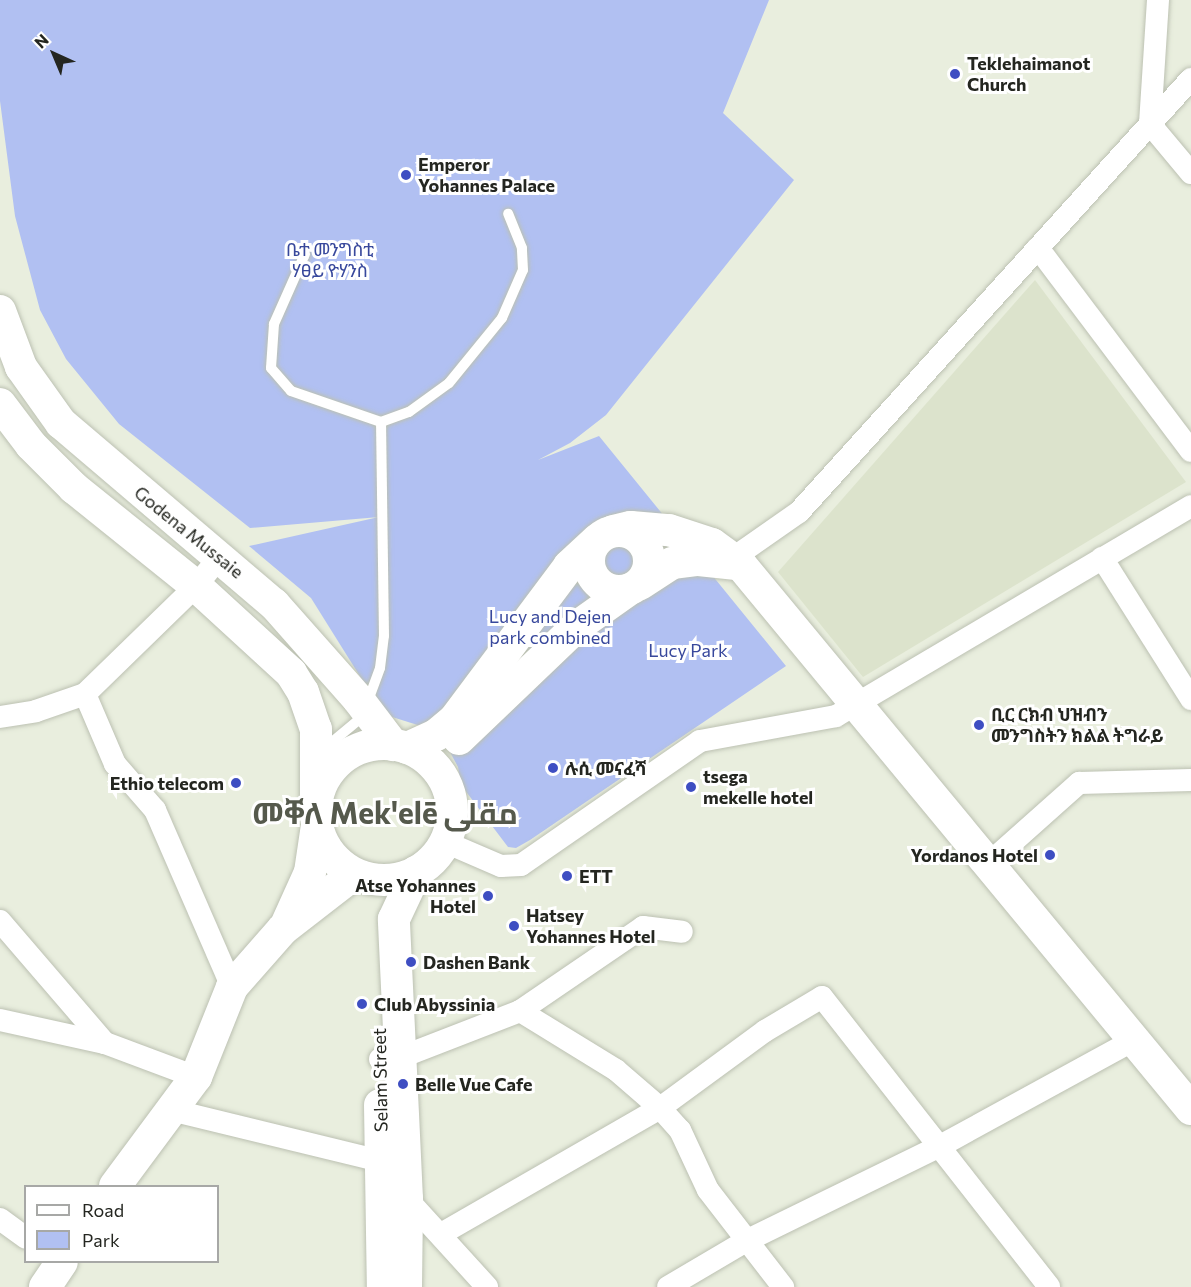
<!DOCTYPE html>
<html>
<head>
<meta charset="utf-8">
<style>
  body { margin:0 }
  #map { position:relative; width:1191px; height:1287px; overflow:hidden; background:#e9eede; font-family:Commissioner,Cairo,"Noto Sans Ethiopic",sans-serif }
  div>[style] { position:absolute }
  .built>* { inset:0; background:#dce3cc }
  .green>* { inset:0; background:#b1c0f2 }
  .roads { filter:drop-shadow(0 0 2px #bcc1b2) drop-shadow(0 0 2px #bcc1b2) }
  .lane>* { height:10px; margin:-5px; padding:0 5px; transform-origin:5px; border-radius:5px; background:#fff }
  .street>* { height:22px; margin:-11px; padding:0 11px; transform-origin:11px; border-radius:11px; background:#fff }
  .secondary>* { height:32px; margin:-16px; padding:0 16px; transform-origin:16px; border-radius:16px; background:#fff }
  .secondary>.ring { margin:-16px; padding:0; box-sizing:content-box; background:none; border:32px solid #fff; border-radius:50% }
  .dots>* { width:16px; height:16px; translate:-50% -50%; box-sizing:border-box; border:3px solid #fff; border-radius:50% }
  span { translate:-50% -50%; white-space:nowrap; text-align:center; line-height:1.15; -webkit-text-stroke:6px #fff; paint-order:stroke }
  .poi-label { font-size:18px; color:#242620; font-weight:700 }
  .left { translate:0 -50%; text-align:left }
  .right { translate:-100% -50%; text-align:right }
  .park-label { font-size:18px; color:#38489c }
  .street-label { font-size:18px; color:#242620 }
  .town-label { font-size:30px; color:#55594c; font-weight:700 }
  .legend { position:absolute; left:24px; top:1185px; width:195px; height:78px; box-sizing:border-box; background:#fff; border:2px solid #a7a8a6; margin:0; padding:8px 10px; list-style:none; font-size:18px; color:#242620 }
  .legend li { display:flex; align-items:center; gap:12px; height:30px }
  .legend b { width:30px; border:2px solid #a7a8a6 }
  .north { position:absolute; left:24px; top:24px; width:60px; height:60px; -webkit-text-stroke:4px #fff; paint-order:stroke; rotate:316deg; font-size:16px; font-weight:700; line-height:24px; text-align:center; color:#242620 }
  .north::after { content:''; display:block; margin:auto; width:21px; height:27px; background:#242620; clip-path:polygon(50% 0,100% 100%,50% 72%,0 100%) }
</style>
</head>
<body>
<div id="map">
  <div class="built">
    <div style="clip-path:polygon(1035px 280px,1186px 482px,863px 677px,778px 572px)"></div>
  </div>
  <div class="green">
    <div style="clip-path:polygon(0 0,769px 0,723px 113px,794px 180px,606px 415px,570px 443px,538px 460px,599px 436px,786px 666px,530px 840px,516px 848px,508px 847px,461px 785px,458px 767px,450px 752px,424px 727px,389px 716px,371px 694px,311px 598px,249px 546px,379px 517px,250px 528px,119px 424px,66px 359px,40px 310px,15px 216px,0 101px)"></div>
  </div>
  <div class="roads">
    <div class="lane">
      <div style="left:305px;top:254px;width:77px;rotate:113.9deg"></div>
      <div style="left:274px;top:324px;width:44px;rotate:93.9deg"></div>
      <div style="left:271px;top:368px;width:30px;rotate:49deg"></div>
      <div style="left:291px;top:391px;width:95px;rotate:19deg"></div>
      <div style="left:381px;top:422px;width:30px;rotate:-20deg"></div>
      <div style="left:409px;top:412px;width:49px;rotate:-35.9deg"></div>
      <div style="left:449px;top:383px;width:84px;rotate:-50.8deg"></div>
      <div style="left:502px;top:318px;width:52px;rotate:-66.4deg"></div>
      <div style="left:523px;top:270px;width:22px;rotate:-93deg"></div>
      <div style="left:522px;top:248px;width:37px;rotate:-112deg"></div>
      <div style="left:320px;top:752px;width:55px;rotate:-39.8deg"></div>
      <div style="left:362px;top:717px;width:52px;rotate:-69.8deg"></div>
      <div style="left:380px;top:668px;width:32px;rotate:-83deg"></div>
      <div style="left:384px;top:636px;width:214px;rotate:-90.8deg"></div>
    </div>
    <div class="street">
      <div style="left:1158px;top:0;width:124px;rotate:93.7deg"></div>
      <div style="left:1150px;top:124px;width:64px;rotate:50.1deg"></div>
      <div style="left:1038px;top:248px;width:254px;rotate:53deg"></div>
      <div style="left:1102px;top:558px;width:167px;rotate:57.7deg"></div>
      <div style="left:726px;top:563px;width:89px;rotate:-34.9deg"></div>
      <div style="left:799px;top:512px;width:584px;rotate:-47.85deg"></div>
      <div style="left:85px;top:694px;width:76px;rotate:66.8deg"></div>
      <div style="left:115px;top:764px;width:61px;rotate:49deg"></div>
      <div style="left:155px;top:810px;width:193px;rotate:66.5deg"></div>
      <div style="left:0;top:717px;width:36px;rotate:-9deg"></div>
      <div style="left:36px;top:711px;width:52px;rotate:-19.1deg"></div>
      <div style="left:85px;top:694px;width:155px;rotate:-44.2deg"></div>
      <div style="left:196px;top:586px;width:38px;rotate:-51deg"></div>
      <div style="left:445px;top:842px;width:61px;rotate:23.2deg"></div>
      <div style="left:501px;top:866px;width:20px;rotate:-3deg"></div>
      <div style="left:521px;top:865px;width:218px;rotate:-34.7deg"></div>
      <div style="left:700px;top:741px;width:138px;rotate:-10.4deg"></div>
      <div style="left:836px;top:716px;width:412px;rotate:-30.6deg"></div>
      <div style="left:988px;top:864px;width:122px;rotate:-41.7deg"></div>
      <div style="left:1079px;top:783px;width:112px;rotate:-1.5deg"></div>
      <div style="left:0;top:921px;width:161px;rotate:49.3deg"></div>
      <div style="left:520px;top:1011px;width:113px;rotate:31.6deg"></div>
      <div style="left:616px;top:1070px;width:58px;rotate:40.8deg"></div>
      <div style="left:660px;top:1108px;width:30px;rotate:48deg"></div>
      <div style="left:680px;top:1130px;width:66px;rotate:65deg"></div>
      <div style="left:708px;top:1190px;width:123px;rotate:52.3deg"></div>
      <div style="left:0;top:1020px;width:107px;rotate:12.4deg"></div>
      <div style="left:105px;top:1043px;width:97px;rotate:20.5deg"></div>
      <div style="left:380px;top:1059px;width:19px;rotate:-3deg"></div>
      <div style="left:399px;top:1058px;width:130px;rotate:-21.2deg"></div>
      <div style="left:520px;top:1011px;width:149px;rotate:-34.3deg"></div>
      <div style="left:643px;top:927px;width:39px;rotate:7deg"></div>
      <div style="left:171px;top:1110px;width:215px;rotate:13.7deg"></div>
      <div style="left:380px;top:1161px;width:47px;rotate:54.6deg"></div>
      <div style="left:407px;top:1199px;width:119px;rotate:47.7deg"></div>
      <div style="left:0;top:1219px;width:32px;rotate:36deg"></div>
      <div style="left:441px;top:1234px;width:253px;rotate:-29.9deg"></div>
      <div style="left:660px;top:1108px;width:130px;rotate:-36.3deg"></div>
      <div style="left:765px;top:1031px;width:66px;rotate:-30.8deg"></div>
      <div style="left:822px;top:997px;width:368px;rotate:51.9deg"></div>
      <div style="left:668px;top:1287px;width:91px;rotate:-30.5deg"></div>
      <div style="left:746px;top:1241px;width:218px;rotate:-26.1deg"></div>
      <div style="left:942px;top:1145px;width:217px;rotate:-28.7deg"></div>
    </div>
    <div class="secondary">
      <div style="left:0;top:311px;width:60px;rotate:69.4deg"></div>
      <div style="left:21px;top:367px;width:69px;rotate:54.5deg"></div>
      <div style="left:61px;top:423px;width:280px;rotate:40.4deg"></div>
      <div style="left:274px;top:604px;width:127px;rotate:48.5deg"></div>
      <div style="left:358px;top:699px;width:58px;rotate:52.7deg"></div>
      <div style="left:0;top:404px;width:51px;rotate:52.9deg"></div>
      <div style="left:31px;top:445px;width:61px;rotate:45deg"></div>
      <div style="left:74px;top:488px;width:156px;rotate:38.8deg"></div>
      <div style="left:196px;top:586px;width:129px;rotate:42.5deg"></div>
      <div style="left:291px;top:673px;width:22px;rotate:58deg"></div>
      <div style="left:303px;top:692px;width:39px;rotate:71deg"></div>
      <div style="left:316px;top:729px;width:82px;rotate:90deg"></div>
      <div class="ring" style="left:589px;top:531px;width:28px;height:28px"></div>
      <div style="left:613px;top:531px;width:18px;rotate:-13deg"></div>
      <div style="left:631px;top:527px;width:38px;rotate:5deg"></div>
      <div style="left:669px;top:530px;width:45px;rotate:18deg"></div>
      <div style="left:712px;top:544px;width:36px;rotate:36deg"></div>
      <div style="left:741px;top:565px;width:706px;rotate:50.4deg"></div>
      <div style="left:640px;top:584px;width:38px;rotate:-33deg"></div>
      <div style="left:672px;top:563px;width:26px;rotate:-7deg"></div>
      <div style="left:698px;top:560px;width:37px;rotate:6deg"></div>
      <div style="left:459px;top:739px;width:161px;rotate:-43.7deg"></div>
      <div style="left:575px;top:628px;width:67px;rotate:-35.3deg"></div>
      <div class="ring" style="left:316px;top:744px;width:104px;height:104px"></div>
      <div style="left:407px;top:748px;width:32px;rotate:-24deg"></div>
      <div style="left:436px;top:735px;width:23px;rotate:-40deg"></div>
      <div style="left:454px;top:720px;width:192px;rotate:-53.2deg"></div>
      <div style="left:569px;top:566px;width:38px;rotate:-43deg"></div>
      <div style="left:287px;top:923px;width:56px;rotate:-65.7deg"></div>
      <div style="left:310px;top:872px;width:48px;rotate:-81.5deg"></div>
      <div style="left:380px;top:1105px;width:182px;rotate:89.1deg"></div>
      <div style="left:115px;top:1186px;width:136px;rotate:-53.4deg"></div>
      <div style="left:196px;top:1077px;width:97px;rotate:-68.2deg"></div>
      <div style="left:232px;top:987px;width:77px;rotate:-48.7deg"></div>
      <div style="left:283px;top:929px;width:90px;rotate:-37.8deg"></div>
      <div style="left:45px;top:1287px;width:30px;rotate:-56deg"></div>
      <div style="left:406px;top:1287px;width:88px;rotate:-89.3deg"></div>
      <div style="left:407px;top:1199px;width:280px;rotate:-92.7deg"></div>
      <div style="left:394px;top:919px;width:52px;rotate:-64.9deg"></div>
    </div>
  </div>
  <div class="dots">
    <div style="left:955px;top:74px;background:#3e4ec2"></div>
    <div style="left:406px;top:175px;background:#3e4ec2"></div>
    <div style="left:979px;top:725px;background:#3e4ec2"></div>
    <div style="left:553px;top:768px;background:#3e4ec2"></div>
    <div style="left:236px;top:783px;background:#3e4ec2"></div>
    <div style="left:691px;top:787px;background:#3e4ec2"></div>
    <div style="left:1050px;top:855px;background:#3e4ec2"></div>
    <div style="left:567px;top:876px;background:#3e4ec2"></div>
    <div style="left:488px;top:896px;background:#3e4ec2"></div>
    <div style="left:514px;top:926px;background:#3e4ec2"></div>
    <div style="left:411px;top:962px;background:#3e4ec2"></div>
    <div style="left:362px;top:1004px;background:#3e4ec2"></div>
    <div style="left:403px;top:1084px;background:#3e4ec2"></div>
  </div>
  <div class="poi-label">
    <span class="left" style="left:967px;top:74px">Teklehaimanot<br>Church</span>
    <span class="left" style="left:418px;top:175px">Emperor<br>Yohannes Palace</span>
    <span class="left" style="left:991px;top:725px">ቢር ርክብ ህዝብን<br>መንግስትን ክልል ትግራይ</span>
    <span class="left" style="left:565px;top:768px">ሉሲ መናፈሻ</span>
    <span class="left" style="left:703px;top:787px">tsega<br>mekelle hotel</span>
    <span class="right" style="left:224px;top:783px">Ethio telecom</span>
    <span class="right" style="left:1038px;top:855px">Yordanos Hotel</span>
    <span class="left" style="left:579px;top:876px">ETT</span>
    <span class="right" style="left:476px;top:896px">Atse Yohannes<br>Hotel</span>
    <span class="left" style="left:526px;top:926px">Hatsey<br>Yohannes Hotel</span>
    <span class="left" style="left:423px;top:962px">Dashen Bank</span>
    <span class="left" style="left:374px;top:1004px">Club Abyssinia</span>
    <span class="left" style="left:415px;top:1084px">Belle Vue Cafe</span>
  </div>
  <div class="park-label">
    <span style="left:330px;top:260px">ቤተ መንግስቲ<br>ሃፀይ ዮሃንስ</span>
    <span style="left:550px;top:627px">Lucy and Dejen<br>park combined</span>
    <span style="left:688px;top:650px">Lucy Park</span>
  </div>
  <div class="street-label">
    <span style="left:189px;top:532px;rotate:39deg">Godena Mussaie</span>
    <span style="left:380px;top:1080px;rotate:-91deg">Selam Street</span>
  </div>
  <div class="town-label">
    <span style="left:385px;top:812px">መቐለ Mek'elē مقلى</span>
  </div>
  <ul class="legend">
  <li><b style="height:8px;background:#fff"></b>Road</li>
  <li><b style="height:16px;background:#b1c0f2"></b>Park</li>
  </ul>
  <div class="north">N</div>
</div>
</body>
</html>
